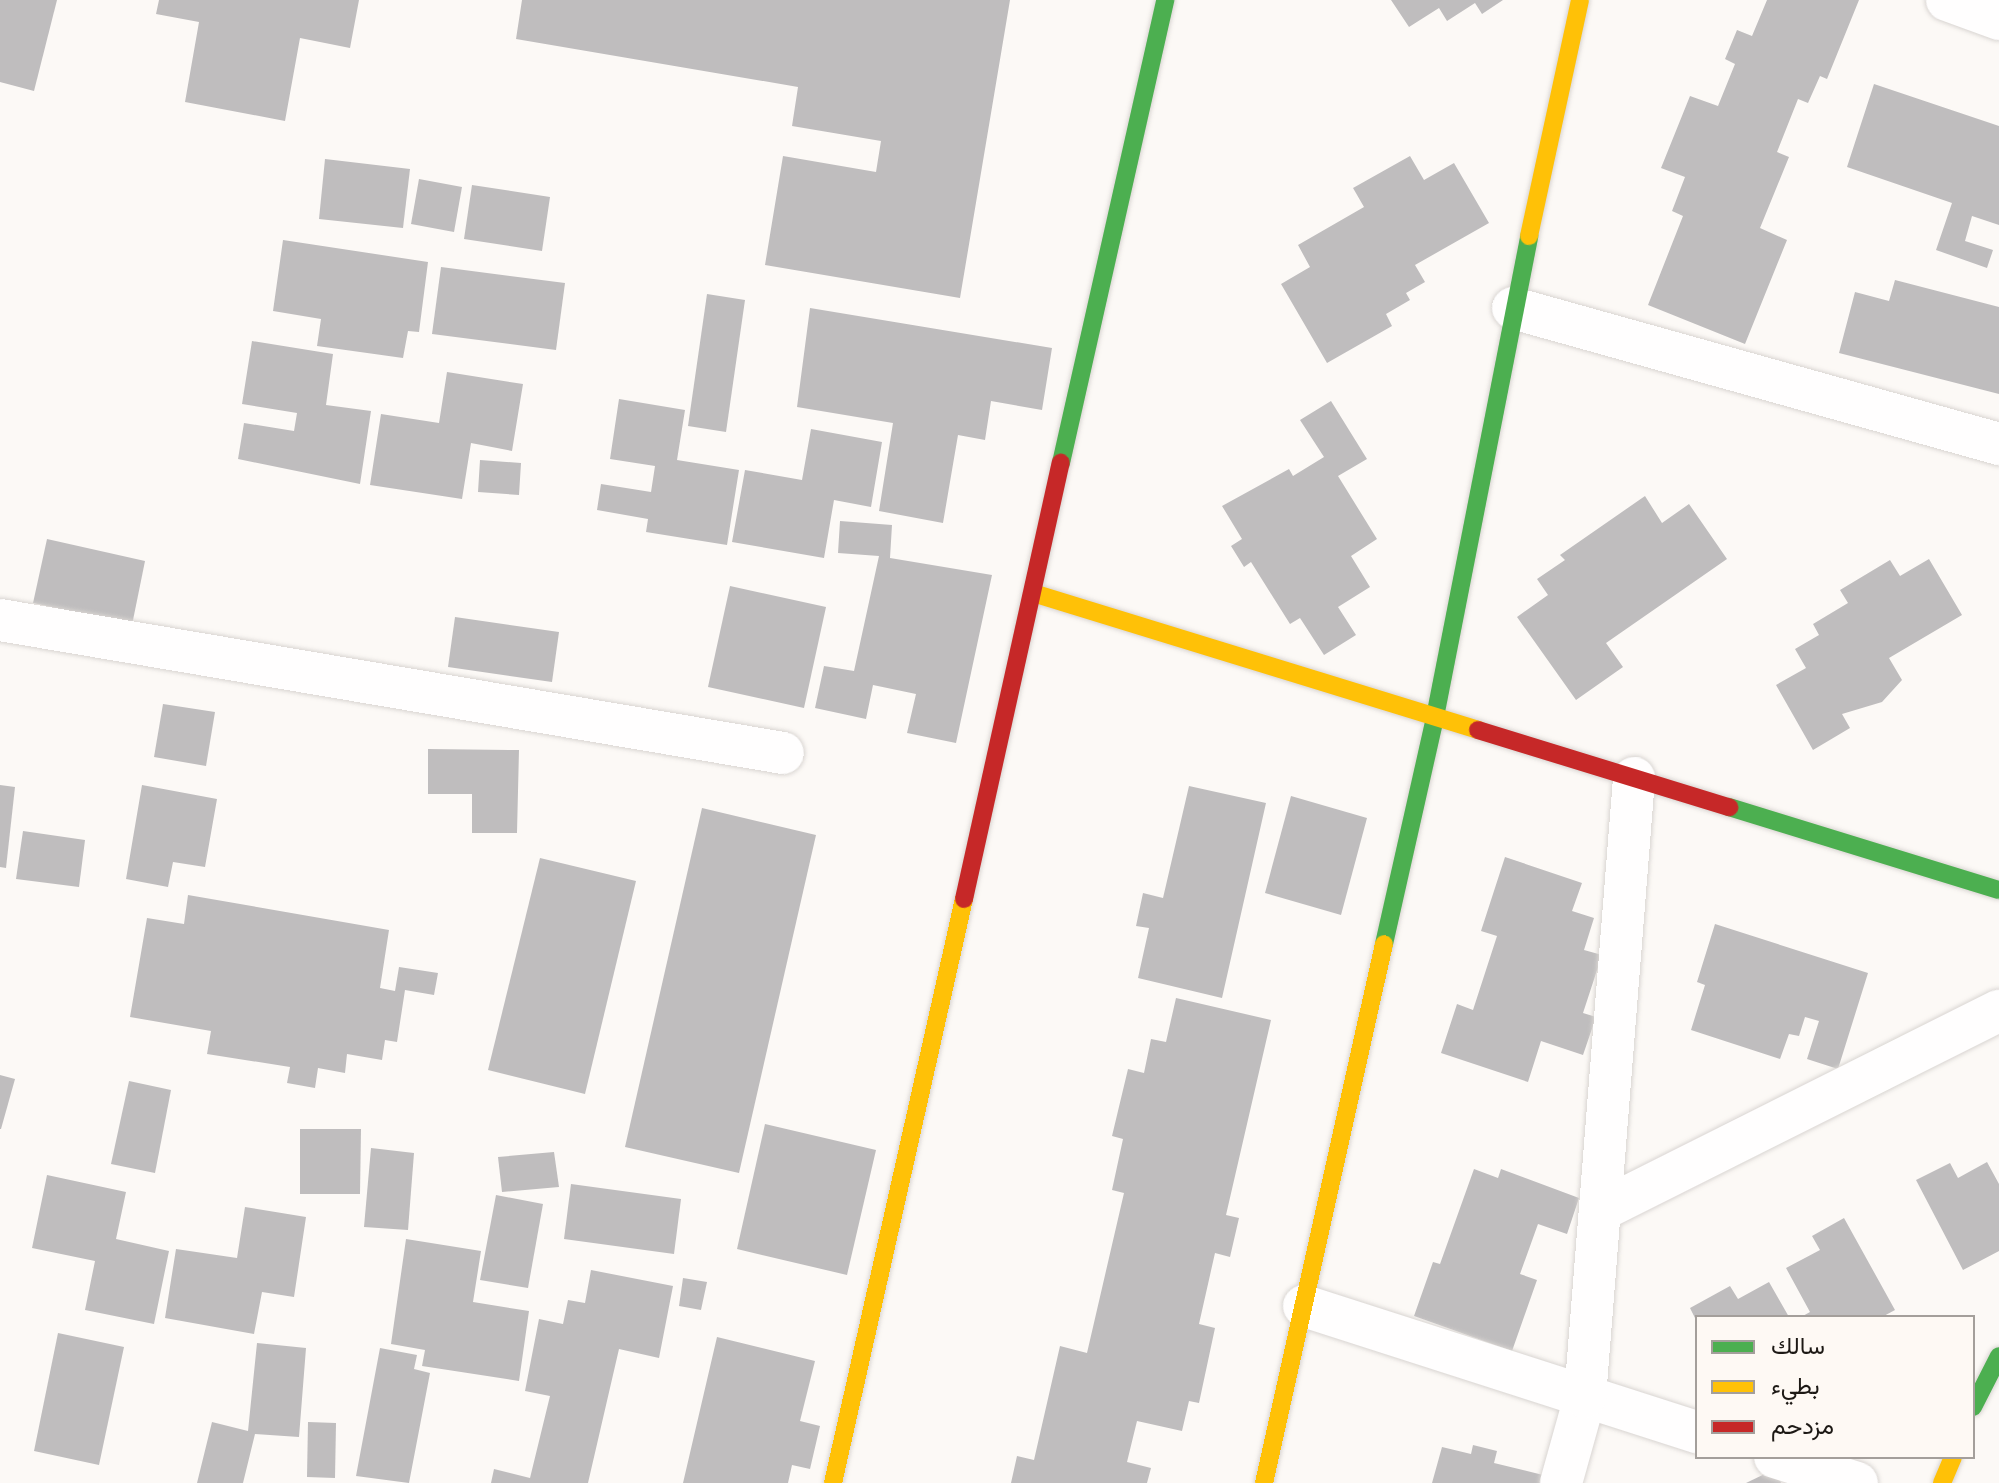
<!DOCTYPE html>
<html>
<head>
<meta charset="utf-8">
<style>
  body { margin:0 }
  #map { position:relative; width:1999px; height:1483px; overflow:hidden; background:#fcf9f6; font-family:"Noto Serif",Vazirmatn,serif }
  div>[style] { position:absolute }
  .building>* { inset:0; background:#bfbdbe }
  .roads { filter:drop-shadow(0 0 2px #d9d5d2) drop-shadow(0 0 2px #d9d5d2) }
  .street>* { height:42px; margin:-21px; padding:0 21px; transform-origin:21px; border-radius:21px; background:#fffefe }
  .fast>* { height:18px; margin:-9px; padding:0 9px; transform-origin:9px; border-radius:9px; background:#4caf50 }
  .slow>* { height:18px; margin:-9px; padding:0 9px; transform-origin:9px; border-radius:9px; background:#ffc107 }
  .jam>* { height:18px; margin:-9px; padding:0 9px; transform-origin:9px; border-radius:9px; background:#c62828 }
  span { translate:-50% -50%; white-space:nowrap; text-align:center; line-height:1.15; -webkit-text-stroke:6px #fef9f4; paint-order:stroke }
  .legend { position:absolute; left:1695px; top:1315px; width:280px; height:144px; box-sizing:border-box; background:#fef9f4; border:2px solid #a49f9b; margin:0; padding:10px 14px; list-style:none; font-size:24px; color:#1d1915 }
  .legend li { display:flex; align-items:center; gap:16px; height:40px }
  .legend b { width:40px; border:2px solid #a49f9b }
</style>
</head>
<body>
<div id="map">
  <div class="building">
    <div style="clip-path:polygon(0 0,57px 0,34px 91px,0 82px)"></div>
    <div style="clip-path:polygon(159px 0,359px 0,350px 48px,300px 38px,285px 121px,185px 102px,199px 22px,156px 14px)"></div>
    <div style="clip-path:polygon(522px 0,1010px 0,960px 298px,765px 265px,783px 156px,876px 172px,881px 141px,792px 126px,798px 87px,516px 39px)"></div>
    <div style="clip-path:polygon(1391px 0,1503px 0,1482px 14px,1475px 3px,1447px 21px,1439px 8px,1409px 27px)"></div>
    <div style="clip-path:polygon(1767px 0,1859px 0,1827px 79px,1820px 76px,1808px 103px,1798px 99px,1777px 152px,1789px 157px,1760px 228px,1787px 240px,1745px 344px,1648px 305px,1683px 216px,1672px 211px,1685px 177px,1661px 168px,1690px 96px,1718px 106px,1735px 64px,1725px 59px,1737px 30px,1752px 36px)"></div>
    <div style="clip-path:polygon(1874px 84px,1999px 126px,1999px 225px,1972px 216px,1965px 241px,1993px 250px,1987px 268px,1936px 250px,1952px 203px,1847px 167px)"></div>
    <div style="clip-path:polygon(1410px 156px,1424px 180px,1454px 163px,1489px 223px,1415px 265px,1425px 282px,1406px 293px,1410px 300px,1386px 314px,1392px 326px,1327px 363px,1281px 284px,1310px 267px,1298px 245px,1364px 207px,1353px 188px)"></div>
    <div style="clip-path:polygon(325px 159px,410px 169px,403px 228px,319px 219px)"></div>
    <div style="clip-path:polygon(419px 179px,462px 187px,454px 232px,411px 224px)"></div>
    <div style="clip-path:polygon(472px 185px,550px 197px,542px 251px,464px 239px)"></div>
    <div style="clip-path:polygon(283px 240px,428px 262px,419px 332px,408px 331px,403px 358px,317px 346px,321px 319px,273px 311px)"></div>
    <div style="clip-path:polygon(441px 267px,565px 283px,556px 350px,432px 334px)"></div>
    <div style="clip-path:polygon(1895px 280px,1999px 307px,1999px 394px,1839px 353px,1855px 292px,1889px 301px)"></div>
    <div style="clip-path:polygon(707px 294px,745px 300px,726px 432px,688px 426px)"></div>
    <div style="clip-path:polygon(810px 308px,1052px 348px,1042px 410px,991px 401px,985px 440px,958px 435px,943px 523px,879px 511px,893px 423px,797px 407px)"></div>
    <div style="clip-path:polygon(252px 341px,333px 354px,326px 405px,371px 411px,360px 484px,238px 459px,244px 423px,294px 431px,297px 413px,242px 404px)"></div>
    <div style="clip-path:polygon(447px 372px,523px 384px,512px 451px,471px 443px,462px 499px,370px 485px,381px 414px,439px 423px)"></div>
    <div style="clip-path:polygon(619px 399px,685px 410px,677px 460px,739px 470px,727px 545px,646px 532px,648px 519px,597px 510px,601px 484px,651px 492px,655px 466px,610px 459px)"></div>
    <div style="clip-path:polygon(1331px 401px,1367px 459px,1338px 476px,1377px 539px,1351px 556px,1370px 587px,1338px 607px,1356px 635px,1324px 655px,1300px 618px,1290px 624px,1251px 562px,1244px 567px,1231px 546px,1242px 539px,1222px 506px,1289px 469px,1293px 476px,1324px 457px,1300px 420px)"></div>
    <div style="clip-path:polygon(811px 429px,882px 442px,871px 507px,834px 500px,824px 558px,732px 542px,745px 470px,802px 480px)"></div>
    <div style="clip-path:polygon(480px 460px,521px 463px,519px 495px,478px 492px)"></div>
    <div style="clip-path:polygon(1645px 496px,1662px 523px,1689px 504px,1727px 559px,1606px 643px,1623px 667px,1576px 700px,1517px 617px,1548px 595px,1537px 579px,1565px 560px,1560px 555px)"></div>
    <div style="clip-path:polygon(840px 521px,892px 525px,890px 558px,992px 575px,956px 743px,907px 733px,916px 694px,873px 685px,866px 719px,815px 708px,824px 666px,854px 671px,879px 556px,838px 553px)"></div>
    <div style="clip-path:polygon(47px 539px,145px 561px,132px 625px,33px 603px)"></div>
    <div style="clip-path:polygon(1929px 559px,1962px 615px,1889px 658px,1902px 680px,1882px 702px,1842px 714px,1850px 728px,1813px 750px,1776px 685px,1806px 668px,1795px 649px,1819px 635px,1813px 624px,1848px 603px,1840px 590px,1890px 560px,1900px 576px)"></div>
    <div style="clip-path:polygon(730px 586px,826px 607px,804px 708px,708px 687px)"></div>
    <div style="clip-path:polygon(455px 617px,559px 632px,552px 682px,448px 667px)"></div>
    <div style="clip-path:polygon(163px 704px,215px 712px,206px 766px,154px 757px)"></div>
    <div style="clip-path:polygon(428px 749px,519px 750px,517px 833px,472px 833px,472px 794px,428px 794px)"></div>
    <div style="clip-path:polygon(0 785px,15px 787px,6px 868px,0 867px)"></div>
    <div style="clip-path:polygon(142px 785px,217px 799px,205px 867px,173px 862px,168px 887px,126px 879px)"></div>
    <div style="clip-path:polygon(1189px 786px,1266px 803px,1222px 998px,1138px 978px,1149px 928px,1136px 926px,1143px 893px,1163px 898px)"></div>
    <div style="clip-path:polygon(1291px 796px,1367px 818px,1341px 915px,1265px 893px)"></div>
    <div style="clip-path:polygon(702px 808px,816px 835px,739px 1173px,625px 1147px)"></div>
    <div style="clip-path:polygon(23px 831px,85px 840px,79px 887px,16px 879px)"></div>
    <div style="clip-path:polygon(1505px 857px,1582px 883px,1572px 911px,1594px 918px,1584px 950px,1602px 955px,1583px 1013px,1596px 1017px,1583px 1055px,1541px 1041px,1528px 1082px,1441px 1053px,1457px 1004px,1473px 1010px,1497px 936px,1481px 931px)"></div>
    <div style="clip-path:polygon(540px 858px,636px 881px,585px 1094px,488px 1070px)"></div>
    <div style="clip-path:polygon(188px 895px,389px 930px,380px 988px,395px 991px,399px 967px,438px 973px,434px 995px,405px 990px,397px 1042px,385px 1040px,382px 1060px,347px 1054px,345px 1073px,318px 1068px,315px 1088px,287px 1083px,290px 1067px,207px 1054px,211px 1031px,130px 1017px,147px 918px,184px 924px)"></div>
    <div style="clip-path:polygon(1715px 924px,1868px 973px,1838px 1069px,1807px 1059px,1819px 1021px,1805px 1017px,1799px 1036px,1789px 1034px,1780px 1059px,1691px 1030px,1705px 985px,1697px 982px)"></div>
    <div style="clip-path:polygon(1176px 998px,1271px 1020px,1226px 1215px,1239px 1218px,1230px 1257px,1215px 1253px,1199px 1324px,1215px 1328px,1199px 1403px,1189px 1401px,1182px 1431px,1137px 1421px,1127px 1462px,1151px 1468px,1147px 1483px,1011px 1483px,1017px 1456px,1034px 1460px,1060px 1346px,1087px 1353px,1124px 1193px,1112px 1190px,1123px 1139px,1112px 1136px,1128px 1069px,1144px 1073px,1151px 1039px,1166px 1042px)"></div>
    <div style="clip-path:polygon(0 1075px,15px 1079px,1px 1129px,0 1129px)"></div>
    <div style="clip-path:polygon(129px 1081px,171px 1090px,155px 1173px,111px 1164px)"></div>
    <div style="clip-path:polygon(765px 1124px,876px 1150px,847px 1275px,737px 1249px)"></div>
    <div style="clip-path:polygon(300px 1129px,361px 1129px,360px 1194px,300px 1194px)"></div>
    <div style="clip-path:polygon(371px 1148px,414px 1153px,408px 1230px,364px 1227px)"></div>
    <div style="clip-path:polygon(554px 1152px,559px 1187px,502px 1192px,498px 1157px)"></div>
    <div style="clip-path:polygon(1987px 1162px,1999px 1184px,1999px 1251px,1963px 1270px,1916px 1180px,1950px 1163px,1958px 1178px)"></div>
    <div style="clip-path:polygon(1474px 1169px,1498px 1178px,1501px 1169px,1579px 1198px,1567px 1234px,1538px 1224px,1520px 1274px,1537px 1280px,1512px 1351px,1414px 1316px,1433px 1262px,1440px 1264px)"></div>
    <div style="clip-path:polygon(47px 1175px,126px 1192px,116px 1239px,169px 1251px,154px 1324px,85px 1310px,95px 1261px,32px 1248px)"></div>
    <div style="clip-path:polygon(571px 1184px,681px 1199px,674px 1254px,564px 1239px)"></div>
    <div style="clip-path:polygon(496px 1195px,543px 1204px,528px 1288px,480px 1280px)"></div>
    <div style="clip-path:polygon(245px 1207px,306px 1217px,294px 1297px,262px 1292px,254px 1334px,165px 1318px,176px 1249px,237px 1258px)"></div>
    <div style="clip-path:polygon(1844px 1218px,1895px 1310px,1882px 1317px,1801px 1317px,1810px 1312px,1786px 1268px,1820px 1250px,1812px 1236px)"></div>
    <div style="clip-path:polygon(406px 1239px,481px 1251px,473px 1302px,529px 1311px,519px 1381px,422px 1366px,425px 1350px,391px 1344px)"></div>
    <div style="clip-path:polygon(591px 1270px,673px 1286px,659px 1358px,619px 1349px,588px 1483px,491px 1483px,494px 1469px,530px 1478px,550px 1396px,525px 1391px,539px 1319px,563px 1324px,568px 1300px,585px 1303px)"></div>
    <div style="clip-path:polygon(683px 1278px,707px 1282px,701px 1310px,679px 1306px)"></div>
    <div style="clip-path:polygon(1769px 1282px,1789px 1317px,1697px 1317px,1697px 1322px,1690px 1308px,1730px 1286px,1738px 1299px)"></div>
    <div style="clip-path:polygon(58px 1333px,124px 1347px,99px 1465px,34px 1451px)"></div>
    <div style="clip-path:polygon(717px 1337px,815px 1361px,800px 1421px,820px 1426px,810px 1469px,792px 1465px,788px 1483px,683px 1483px)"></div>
    <div style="clip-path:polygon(257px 1343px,306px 1348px,299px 1437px,255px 1434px,243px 1483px,197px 1483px,212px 1422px,248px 1431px)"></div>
    <div style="clip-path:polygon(380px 1348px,417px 1355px,414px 1369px,430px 1373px,409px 1483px,356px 1476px)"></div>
    <div style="clip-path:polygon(308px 1422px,336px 1423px,335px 1478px,307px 1477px)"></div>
    <div style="clip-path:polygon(1473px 1445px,1497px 1451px,1494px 1463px,1543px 1475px,1542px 1483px,1432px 1483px,1442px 1447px,1471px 1454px)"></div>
    <div style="clip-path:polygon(1775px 1469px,1781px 1483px,1746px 1483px)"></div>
  </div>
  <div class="roads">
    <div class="street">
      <div style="left:1947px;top:0;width:55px;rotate:20.1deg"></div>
      <div style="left:1513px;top:308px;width:505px;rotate:15.63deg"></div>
      <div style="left:0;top:620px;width:794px;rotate:9.64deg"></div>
      <div style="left:1601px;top:1210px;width:445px;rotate:-26.6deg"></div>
      <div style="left:1304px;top:1306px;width:413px;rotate:17.8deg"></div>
      <div style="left:1775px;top:1457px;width:86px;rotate:17.6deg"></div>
      <div style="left:1561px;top:1483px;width:89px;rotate:-74.4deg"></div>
      <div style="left:1585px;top:1397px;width:621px;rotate:-85.47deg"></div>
    </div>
    <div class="fast">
      <div style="left:1061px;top:463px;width:475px;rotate:-77.3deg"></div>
      <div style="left:1729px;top:807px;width:282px;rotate:17.1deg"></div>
      <div style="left:1384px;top:944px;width:233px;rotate:-77.3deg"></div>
      <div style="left:1435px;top:717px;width:490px;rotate:-78.9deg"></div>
      <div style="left:1973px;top:1407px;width:57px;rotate:-63deg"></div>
    </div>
    <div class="slow">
      <div style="left:1529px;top:236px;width:241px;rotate:-77.8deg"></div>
      <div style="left:1033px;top:593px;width:466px;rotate:17.1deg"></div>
      <div style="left:833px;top:1483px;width:599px;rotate:-77.36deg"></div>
      <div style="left:1264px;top:1483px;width:552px;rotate:-77.45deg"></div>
      <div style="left:1942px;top:1483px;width:28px;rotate:-67deg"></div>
    </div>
    <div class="jam">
      <div style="left:1478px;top:730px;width:263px;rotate:17.1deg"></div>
      <div style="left:964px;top:899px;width:447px;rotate:-77.5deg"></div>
    </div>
  </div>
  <ul class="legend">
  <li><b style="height:10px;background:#4caf50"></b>سالك</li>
  <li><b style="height:10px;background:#ffc107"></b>بطيء</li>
  <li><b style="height:10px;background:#c62828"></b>مزدحم</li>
  </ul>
</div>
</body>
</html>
